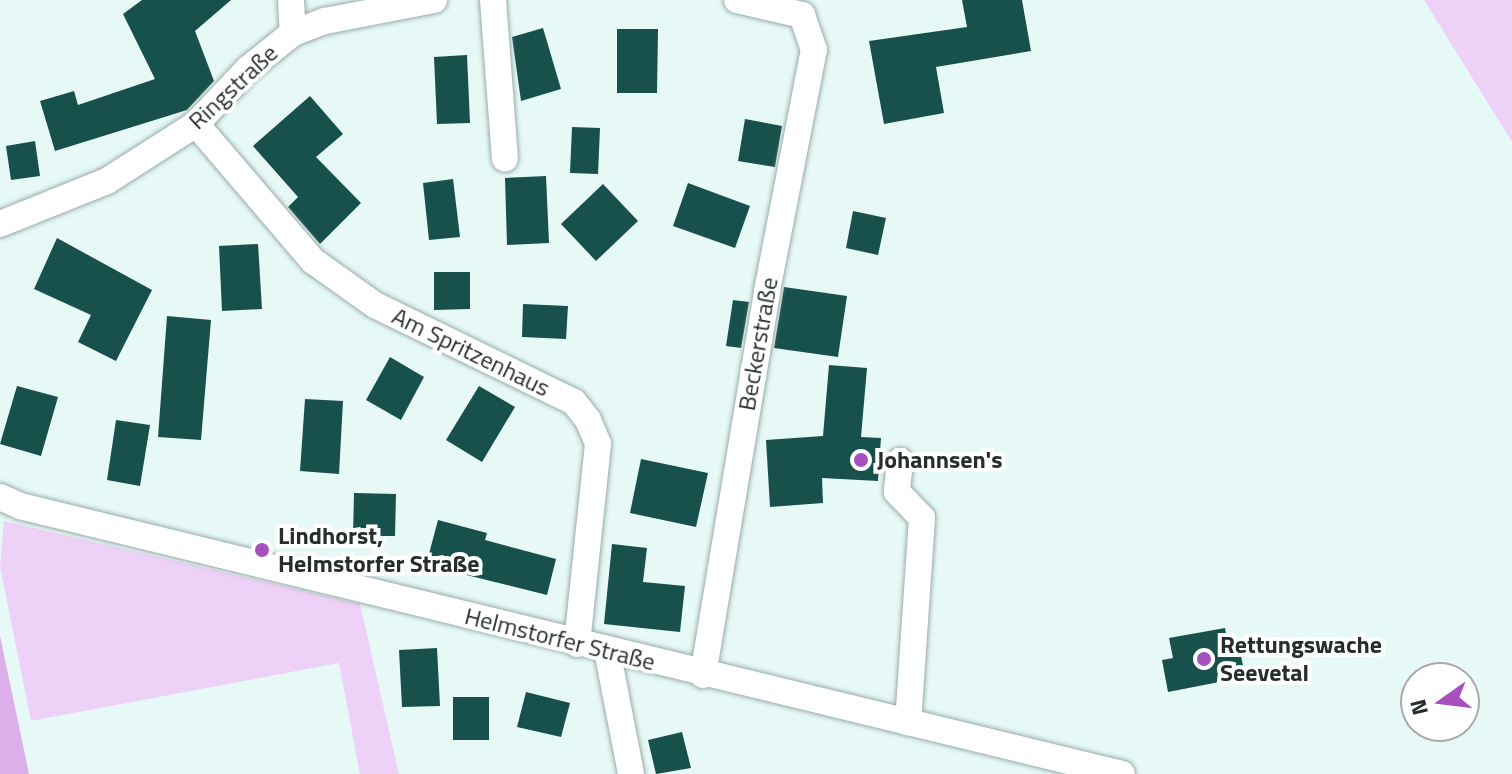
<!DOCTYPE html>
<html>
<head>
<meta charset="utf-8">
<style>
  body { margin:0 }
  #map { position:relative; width:1512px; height:774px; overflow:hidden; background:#e6f9f7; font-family:"Titillium Web",sans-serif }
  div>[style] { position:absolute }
  .green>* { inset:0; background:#eed1f7 }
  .forest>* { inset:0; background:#dcaeea }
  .building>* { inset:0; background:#18504c }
  .roads { filter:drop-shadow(0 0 2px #99acaa) drop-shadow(0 0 2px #99acaa) }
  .minor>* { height:26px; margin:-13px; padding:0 13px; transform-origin:13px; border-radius:13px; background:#fff }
  .dots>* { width:22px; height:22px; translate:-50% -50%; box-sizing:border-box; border:4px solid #fff; border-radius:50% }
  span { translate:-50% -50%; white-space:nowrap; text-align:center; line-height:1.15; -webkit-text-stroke:8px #fff; paint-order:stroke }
  .street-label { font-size:24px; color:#262d2c }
  .poi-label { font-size:24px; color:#262d2c; font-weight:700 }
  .left { translate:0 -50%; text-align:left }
  .north { position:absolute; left:1400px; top:662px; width:80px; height:80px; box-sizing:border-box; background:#fff; border:2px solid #a8abab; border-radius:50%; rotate:256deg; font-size:22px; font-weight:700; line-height:32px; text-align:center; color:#262d2c }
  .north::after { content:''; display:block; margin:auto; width:28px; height:36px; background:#a751c0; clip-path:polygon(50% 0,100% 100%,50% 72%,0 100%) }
</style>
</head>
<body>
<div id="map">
  <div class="green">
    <div style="clip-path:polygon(1424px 0,1512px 0,1512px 142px)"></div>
    <div style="clip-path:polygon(4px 521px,360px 604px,399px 774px,360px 774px,339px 663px,31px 721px,0 567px)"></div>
  </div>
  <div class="forest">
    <div style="clip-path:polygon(0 636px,29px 774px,0 774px)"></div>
  </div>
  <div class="building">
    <div style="clip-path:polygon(142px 0,231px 0,195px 31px,214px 81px,187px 110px,55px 151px,40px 101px,74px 91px,78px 105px,155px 79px,123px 14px)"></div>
    <div style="clip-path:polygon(962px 0,1022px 0,1031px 51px,936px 67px,944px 113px,884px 124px,869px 41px,967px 27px)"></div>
    <div style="clip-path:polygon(543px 28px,561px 89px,521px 101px,512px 37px)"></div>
    <div style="clip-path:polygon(617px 29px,658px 29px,657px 93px,617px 93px)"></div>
    <div style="clip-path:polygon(467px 55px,470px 123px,437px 124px,434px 57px)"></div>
    <div style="clip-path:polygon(310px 96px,343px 134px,316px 157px,361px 203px,320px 244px,288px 207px,298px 197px,253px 146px)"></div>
    <div style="clip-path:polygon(745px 119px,782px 126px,775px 167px,738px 161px)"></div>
    <div style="clip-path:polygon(572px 127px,600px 128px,598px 174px,570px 173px)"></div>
    <div style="clip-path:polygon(35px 141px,40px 176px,11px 180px,6px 146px)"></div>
    <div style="clip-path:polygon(546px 176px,549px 243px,507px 245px,505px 178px)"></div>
    <div style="clip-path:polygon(453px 179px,460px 237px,429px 240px,423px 183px)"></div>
    <div style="clip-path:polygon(688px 183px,750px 206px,735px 248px,673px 226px)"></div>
    <div style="clip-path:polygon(603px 184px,638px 221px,596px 261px,561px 224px)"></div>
    <div style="clip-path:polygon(853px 211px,886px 218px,878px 255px,846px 248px)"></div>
    <div style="clip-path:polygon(57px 238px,152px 290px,116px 361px,78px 342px,91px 315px,34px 289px)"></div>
    <div style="clip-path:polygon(258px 244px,262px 309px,222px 311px,219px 246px)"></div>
    <div style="clip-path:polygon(434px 272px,470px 272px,470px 309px,434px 310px)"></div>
    <div style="clip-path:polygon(784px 287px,847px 296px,838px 357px,774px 348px)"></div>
    <div style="clip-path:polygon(733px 300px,749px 302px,741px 348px,726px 346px)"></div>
    <div style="clip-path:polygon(523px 304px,568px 306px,566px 339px,522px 337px)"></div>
    <div style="clip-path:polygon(167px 316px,211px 320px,201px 440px,158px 437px)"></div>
    <div style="clip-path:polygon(390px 357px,424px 377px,401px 420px,366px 400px)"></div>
    <div style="clip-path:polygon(829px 365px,867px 368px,861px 437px,881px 438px,878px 481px,822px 478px,823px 503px,770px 507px,766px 440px,823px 436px)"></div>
    <div style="clip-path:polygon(17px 386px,58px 397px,41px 456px,0 444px)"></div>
    <div style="clip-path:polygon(479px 386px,515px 407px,482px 462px,446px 440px)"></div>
    <div style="clip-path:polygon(305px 399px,343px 401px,339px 474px,300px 471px)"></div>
    <div style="clip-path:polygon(116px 420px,150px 425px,140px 486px,107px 480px)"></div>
    <div style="clip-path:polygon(641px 459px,708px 473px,696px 527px,630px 513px)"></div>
    <div style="clip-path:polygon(354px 493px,396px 494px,395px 536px,353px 536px)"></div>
    <div style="clip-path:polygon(438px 520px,487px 533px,485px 540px,556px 559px,547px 595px,426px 565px)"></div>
    <div style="clip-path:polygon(612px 544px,647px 548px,643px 582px,685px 586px,680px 632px,604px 624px)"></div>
    <div style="clip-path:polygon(1225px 628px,1228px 647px,1239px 645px,1245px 677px,1168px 692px,1162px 660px,1173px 658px,1169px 638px)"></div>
    <div style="clip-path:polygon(437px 648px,440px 706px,402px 707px,399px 650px)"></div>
    <div style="clip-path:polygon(526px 692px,570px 703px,561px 737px,517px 727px)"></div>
    <div style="clip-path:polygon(453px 697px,489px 697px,489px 740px,453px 740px)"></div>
    <div style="clip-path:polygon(682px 732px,691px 768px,656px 774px,648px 740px)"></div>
  </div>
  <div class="roads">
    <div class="minor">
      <div style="left:291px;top:0;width:33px;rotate:87deg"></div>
      <div style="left:493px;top:0;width:159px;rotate:85.7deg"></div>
      <div style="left:737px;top:0;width:67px;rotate:13deg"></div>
      <div style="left:196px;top:124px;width:180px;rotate:49.5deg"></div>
      <div style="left:313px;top:261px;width:76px;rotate:35.4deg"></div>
      <div style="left:375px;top:305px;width:221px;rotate:26deg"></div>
      <div style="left:574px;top:402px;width:23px;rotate:52deg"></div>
      <div style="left:588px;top:420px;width:26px;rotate:67deg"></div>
      <div style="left:598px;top:444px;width:201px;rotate:96deg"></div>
      <div style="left:0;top:224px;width:115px;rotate:-21.9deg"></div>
      <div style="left:107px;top:181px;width:106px;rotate:-32.6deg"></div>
      <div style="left:196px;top:124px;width:76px;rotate:-46.6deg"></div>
      <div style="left:248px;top:69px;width:58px;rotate:-38.7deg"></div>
      <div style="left:293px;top:33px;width:34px;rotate:-21deg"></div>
      <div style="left:325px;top:21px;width:111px;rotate:-10.9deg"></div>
      <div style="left:900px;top:461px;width:31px;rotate:96deg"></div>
      <div style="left:897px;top:492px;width:36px;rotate:46deg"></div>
      <div style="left:922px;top:518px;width:205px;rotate:93.9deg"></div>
      <div style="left:0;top:497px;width:22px;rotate:24deg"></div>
      <div style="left:20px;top:506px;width:1134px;rotate:13.67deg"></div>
      <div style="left:607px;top:650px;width:126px;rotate:79deg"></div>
      <div style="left:703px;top:675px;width:389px;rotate:-80.5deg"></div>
      <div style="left:767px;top:291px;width:246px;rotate:-79deg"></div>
      <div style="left:814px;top:50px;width:37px;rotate:-109deg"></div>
    </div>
  </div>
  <div class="dots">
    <div style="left:861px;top:460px;background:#a751c0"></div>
    <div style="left:262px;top:550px;background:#a751c0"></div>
    <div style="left:1204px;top:659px;background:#a751c0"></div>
  </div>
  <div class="street-label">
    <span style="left:233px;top:87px;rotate:-43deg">Ringstraße</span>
    <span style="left:758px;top:344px;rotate:-80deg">Beckerstraße</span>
    <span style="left:471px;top:352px;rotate:26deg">Am Spritzenhaus</span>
    <span style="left:560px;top:639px;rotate:14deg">Helmstorfer Straße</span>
  </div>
  <div class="poi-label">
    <span class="left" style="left:877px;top:460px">Johannsen's</span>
    <span class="left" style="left:278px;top:550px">Lindhorst,<br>Helmstorfer Straße</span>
    <span class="left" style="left:1220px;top:659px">Rettungswache<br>Seevetal</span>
  </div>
  <div class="north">N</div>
</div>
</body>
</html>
